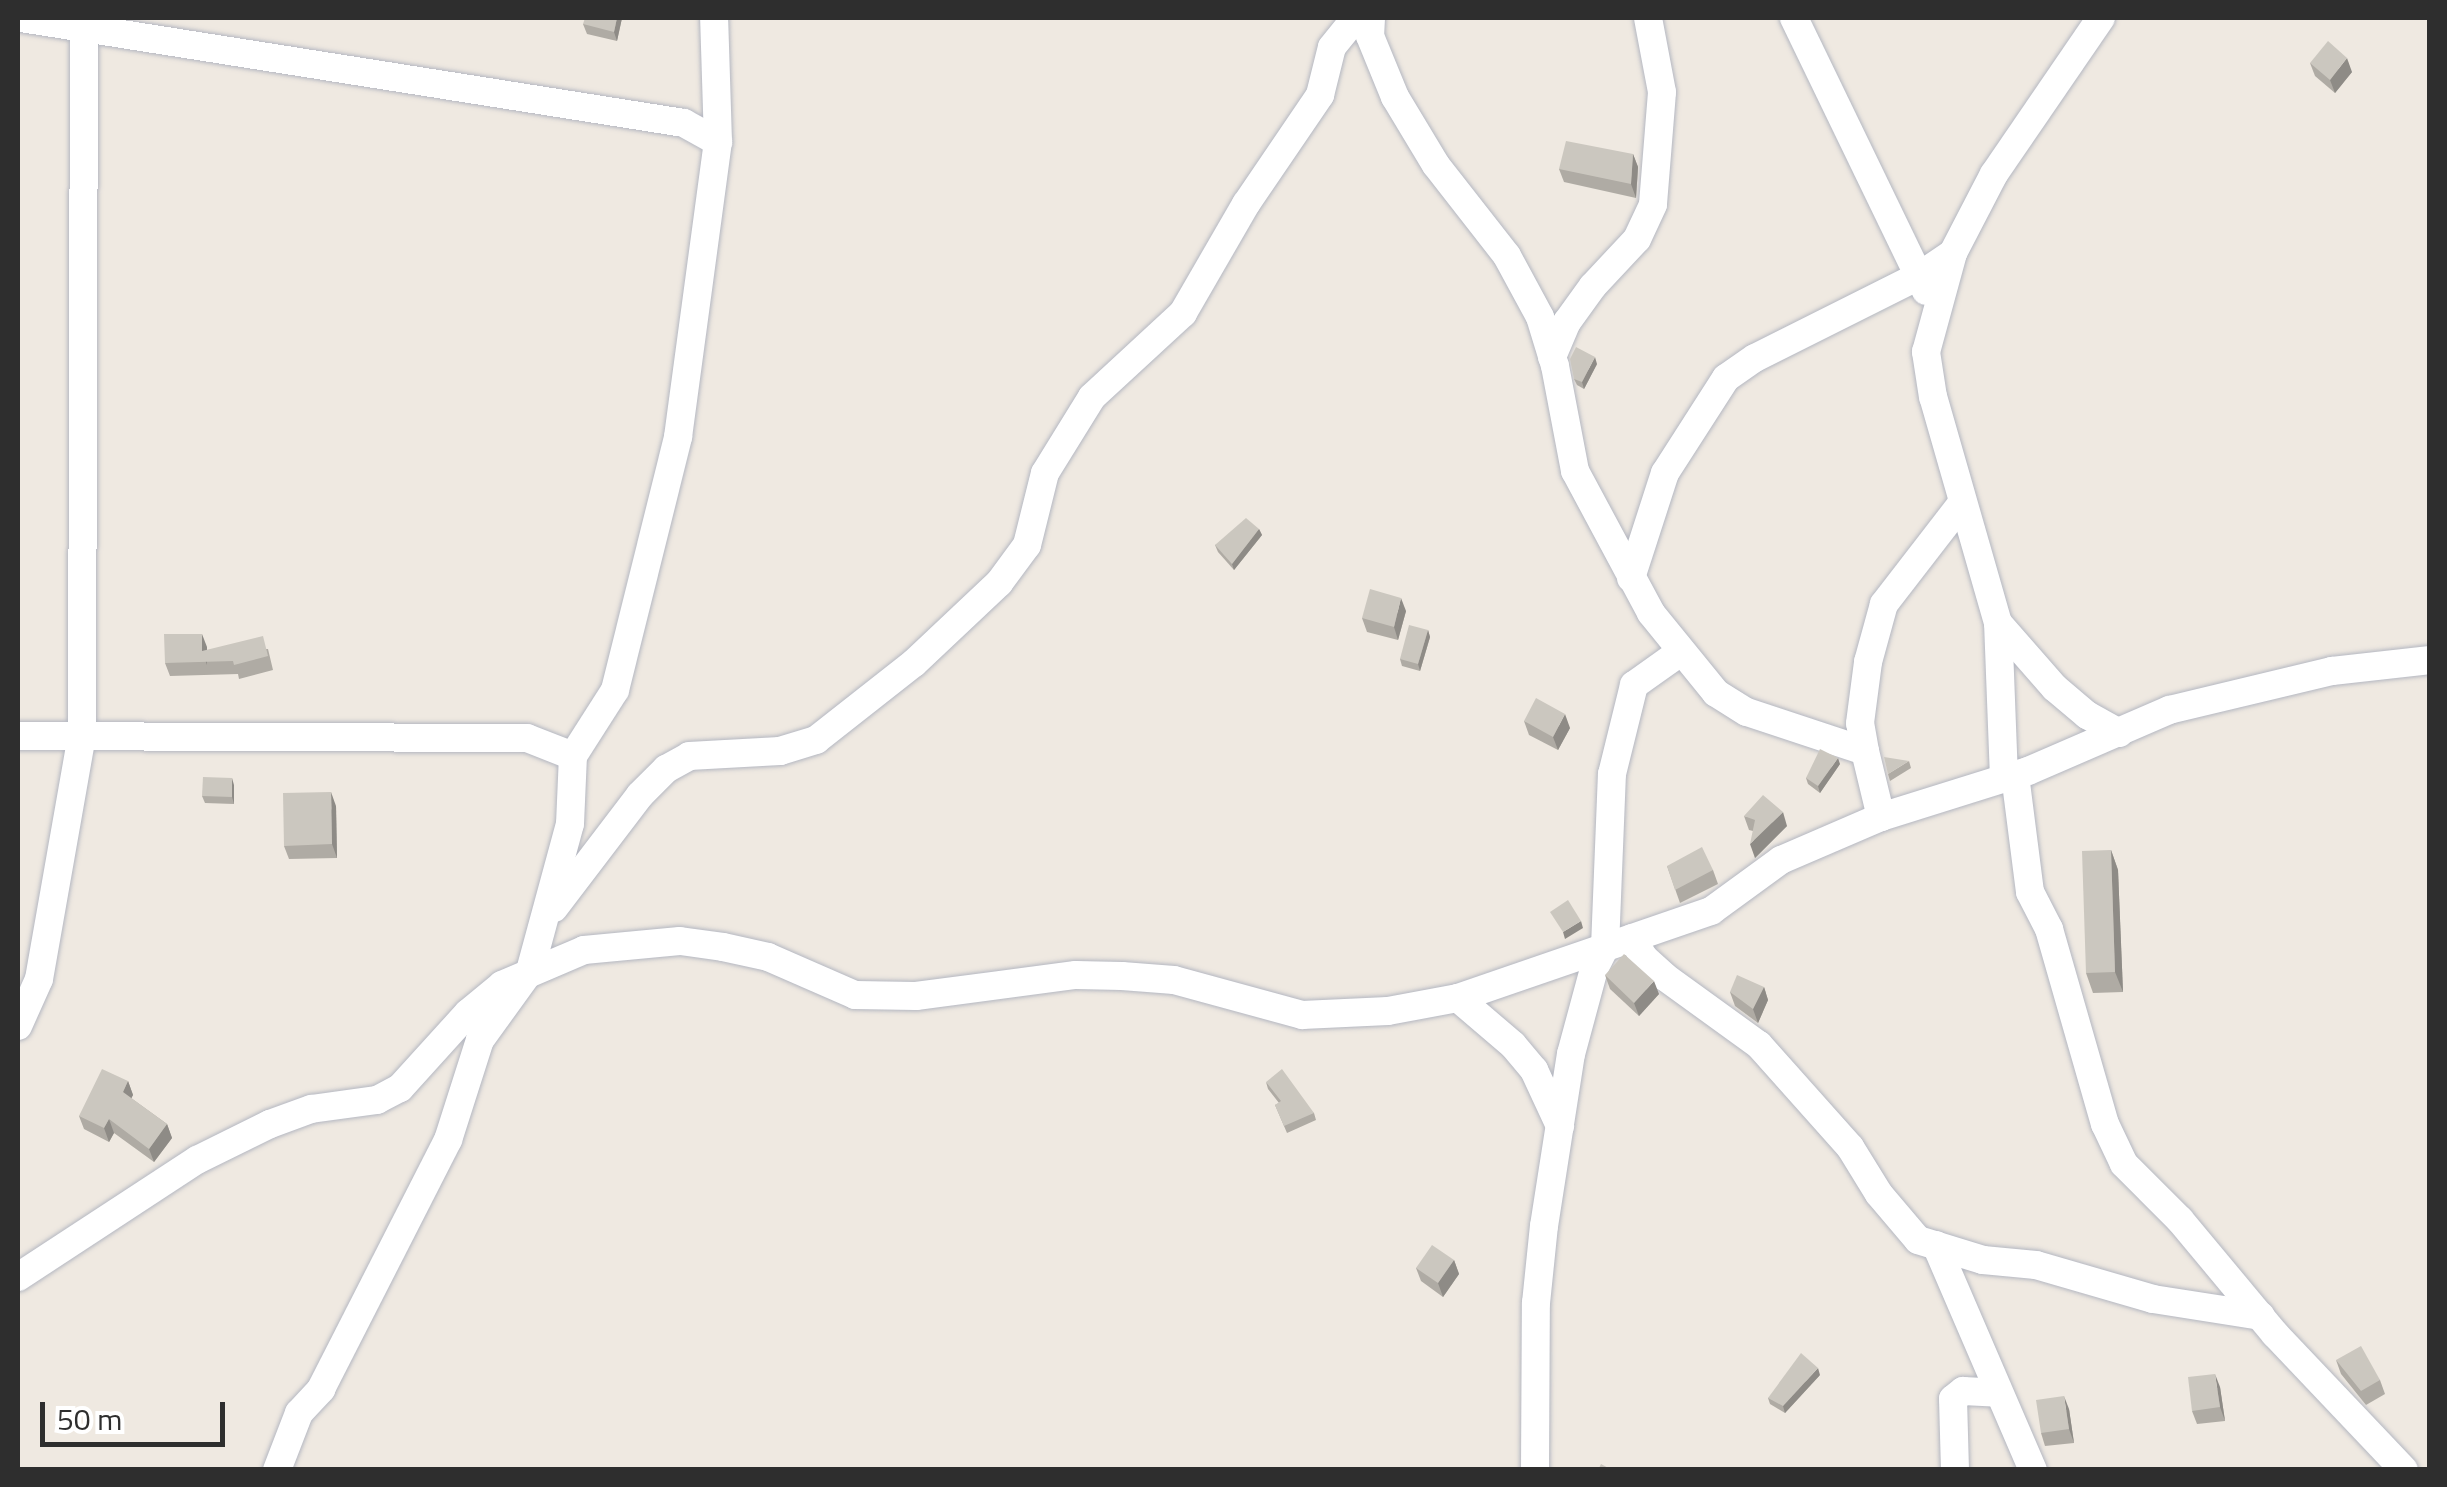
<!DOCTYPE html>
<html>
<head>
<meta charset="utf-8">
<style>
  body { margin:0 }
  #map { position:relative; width:2447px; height:1487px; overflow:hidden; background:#efe9e1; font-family:"Titillium Web",sans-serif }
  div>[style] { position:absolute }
  .roads { filter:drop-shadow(0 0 2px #b4b7c1) drop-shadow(0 0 2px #b4b7c1) }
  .minor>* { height:28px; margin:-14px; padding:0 14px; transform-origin:14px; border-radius:14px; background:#fff }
  .wall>* { inset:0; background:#afaba4 }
  .shaded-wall>* { inset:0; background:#8e8b86 }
  .building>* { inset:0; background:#cbc7bf }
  span { translate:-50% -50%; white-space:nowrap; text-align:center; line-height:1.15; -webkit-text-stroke:8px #fff; paint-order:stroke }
  .frame { position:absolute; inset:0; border:20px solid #2e2e2e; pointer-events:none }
  .scale { position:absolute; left:40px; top:1402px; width:185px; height:45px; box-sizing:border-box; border:5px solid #2e2e2e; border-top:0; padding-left:12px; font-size:30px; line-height:35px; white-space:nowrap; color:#2e2e2e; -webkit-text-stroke:8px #fff; paint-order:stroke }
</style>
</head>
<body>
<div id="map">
  <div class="roads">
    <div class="minor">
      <div style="left:21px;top:18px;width:671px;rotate:9deg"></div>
      <div style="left:684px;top:123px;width:39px;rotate:29deg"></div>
      <div style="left:1371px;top:18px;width:18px;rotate:93deg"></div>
      <div style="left:1370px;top:36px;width:66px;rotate:67.7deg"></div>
      <div style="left:1395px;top:97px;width:79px;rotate:58.9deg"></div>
      <div style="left:1436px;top:165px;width:115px;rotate:52deg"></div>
      <div style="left:1507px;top:256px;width:69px;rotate:61.6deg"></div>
      <div style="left:1540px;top:317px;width:51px;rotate:73deg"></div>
      <div style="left:1555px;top:366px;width:107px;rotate:79.2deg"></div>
      <div style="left:1575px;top:471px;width:161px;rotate:61.8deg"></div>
      <div style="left:1651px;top:613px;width:103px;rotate:50.9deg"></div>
      <div style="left:1716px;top:693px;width:36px;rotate:32deg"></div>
      <div style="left:1747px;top:712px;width:124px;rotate:18.3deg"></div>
      <div style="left:1865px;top:751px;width:68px;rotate:76.4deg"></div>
      <div style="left:1794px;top:18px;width:303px;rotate:64.2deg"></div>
      <div style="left:1552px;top:357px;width:38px;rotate:-67deg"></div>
      <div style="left:1567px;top:322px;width:44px;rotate:-54.2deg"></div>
      <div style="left:1593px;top:286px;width:64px;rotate:-46.9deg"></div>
      <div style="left:1637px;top:239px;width:38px;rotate:-65deg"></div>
      <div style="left:1653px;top:204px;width:112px;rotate:-85.4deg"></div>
      <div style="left:1662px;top:92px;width:75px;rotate:-100.7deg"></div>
      <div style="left:1631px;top:578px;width:110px;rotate:-72.1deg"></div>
      <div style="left:1665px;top:473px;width:113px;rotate:-57.3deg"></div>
      <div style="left:1726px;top:378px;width:35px;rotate:-35deg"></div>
      <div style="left:1755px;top:358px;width:183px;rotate:-26.6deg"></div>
      <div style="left:1919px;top:276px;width:41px;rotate:-34.1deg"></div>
      <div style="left:1998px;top:623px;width:86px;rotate:48.8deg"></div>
      <div style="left:2055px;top:688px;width:42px;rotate:40.2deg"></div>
      <div style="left:2087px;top:715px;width:37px;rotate:29deg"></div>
      <div style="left:18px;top:736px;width:509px;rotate:0.23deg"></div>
      <div style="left:527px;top:738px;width:49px;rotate:21.4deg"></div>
      <div style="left:1865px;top:751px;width:28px;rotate:-100deg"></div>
      <div style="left:1860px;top:723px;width:62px;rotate:-82.5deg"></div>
      <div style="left:1868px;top:662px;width:60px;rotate:-74.6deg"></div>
      <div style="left:1884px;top:604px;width:128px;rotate:-52.3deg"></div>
      <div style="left:2015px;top:775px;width:118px;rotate:82.7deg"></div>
      <div style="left:2030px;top:892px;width:42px;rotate:62.8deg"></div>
      <div style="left:2049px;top:929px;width:203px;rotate:74deg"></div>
      <div style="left:2105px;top:1124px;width:44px;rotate:64.6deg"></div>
      <div style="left:2124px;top:1164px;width:79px;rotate:45deg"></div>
      <div style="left:2180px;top:1220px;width:148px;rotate:50.2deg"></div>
      <div style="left:2275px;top:1334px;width:187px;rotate:46.5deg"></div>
      <div style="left:2004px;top:778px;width:155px;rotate:-92.2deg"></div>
      <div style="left:1998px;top:623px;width:235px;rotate:-106deg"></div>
      <div style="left:1933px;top:397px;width:46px;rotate:-98.8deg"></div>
      <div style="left:1926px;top:352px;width:103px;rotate:-74.7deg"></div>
      <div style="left:1953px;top:253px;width:89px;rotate:-62.6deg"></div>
      <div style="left:1994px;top:174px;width:189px;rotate:-55.6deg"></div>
      <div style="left:554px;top:908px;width:142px;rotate:-52.7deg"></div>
      <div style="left:640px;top:795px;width:37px;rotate:-45deg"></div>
      <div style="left:666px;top:769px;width:26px;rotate:-29deg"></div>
      <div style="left:689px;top:756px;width:91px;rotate:-3.1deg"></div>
      <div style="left:780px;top:751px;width:38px;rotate:-17deg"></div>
      <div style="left:816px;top:740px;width:125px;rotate:-38.2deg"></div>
      <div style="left:914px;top:663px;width:117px;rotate:-43.3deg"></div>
      <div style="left:999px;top:583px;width:47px;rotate:-53.6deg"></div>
      <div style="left:1027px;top:545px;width:74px;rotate:-76deg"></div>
      <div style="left:1045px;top:473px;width:89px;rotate:-58.3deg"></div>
      <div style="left:1092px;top:397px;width:124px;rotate:-42.7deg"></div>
      <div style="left:1183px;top:313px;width:126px;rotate:-60deg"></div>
      <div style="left:1246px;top:204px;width:132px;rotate:-55.8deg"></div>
      <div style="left:1320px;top:95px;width:49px;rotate:-76deg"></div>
      <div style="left:1332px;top:47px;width:27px;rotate:-51deg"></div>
      <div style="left:1349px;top:26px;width:22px;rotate:-16deg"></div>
      <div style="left:1632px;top:938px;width:23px;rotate:59deg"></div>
      <div style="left:1644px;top:958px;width:28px;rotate:42deg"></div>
      <div style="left:1665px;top:977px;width:116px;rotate:35.9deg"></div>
      <div style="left:1759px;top:1045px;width:137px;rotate:48.3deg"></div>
      <div style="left:1850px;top:1147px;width:55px;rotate:58.3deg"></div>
      <div style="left:1879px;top:1194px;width:60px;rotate:49.7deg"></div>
      <div style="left:1918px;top:1240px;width:68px;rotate:17.1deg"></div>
      <div style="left:1983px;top:1260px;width:53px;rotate:5.4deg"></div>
      <div style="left:2036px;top:1265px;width:122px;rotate:16.2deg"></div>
      <div style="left:2153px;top:1299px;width:109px;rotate:8.9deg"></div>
      <div style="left:1458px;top:998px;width:72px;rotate:40.5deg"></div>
      <div style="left:1513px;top:1045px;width:33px;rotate:50deg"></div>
      <div style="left:1534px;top:1070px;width:62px;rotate:65.1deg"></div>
      <div style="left:18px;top:1026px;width:51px;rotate:-65.9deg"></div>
      <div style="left:39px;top:979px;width:247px;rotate:-80deg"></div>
      <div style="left:82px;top:736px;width:718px;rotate:-89.84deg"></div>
      <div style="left:1936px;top:1245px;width:245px;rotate:66.7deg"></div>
      <div style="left:18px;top:1277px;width:214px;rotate:-33.2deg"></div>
      <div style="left:197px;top:1160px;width:81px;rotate:-26.3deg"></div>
      <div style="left:270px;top:1124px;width:44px;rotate:-20.1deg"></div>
      <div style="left:311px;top:1109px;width:67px;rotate:-7.8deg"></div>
      <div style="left:377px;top:1100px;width:26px;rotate:-28deg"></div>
      <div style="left:400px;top:1088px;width:101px;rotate:-47.8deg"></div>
      <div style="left:468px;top:1013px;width:44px;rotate:-39.5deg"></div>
      <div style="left:502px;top:985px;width:89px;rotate:-23.1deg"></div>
      <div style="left:584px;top:950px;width:96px;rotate:-5.4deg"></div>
      <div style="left:680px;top:941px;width:43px;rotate:7.9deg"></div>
      <div style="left:723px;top:947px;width:46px;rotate:12.5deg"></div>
      <div style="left:768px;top:957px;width:95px;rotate:23.6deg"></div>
      <div style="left:855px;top:995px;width:61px;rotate:0.9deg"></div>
      <div style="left:916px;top:996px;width:161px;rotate:-7.5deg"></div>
      <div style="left:1076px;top:975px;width:46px;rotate:1.2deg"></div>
      <div style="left:1122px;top:976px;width:52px;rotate:4.4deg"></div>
      <div style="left:1174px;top:980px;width:133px;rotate:15.3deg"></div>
      <div style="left:1302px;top:1015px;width:86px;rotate:-2.7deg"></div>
      <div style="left:1388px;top:1011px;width:71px;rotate:-10.5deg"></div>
      <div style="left:1458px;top:998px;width:268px;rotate:-19deg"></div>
      <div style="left:1711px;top:911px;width:87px;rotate:-36.1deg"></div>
      <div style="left:1781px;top:860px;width:109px;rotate:-23.3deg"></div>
      <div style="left:1881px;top:817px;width:154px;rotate:-17.4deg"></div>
      <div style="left:2028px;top:771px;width:154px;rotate:-23.4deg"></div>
      <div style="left:2169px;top:710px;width:168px;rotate:-13.5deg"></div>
      <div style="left:2332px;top:671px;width:99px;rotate:-6.4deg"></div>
      <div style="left:277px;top:1470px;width:61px;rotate:-68.9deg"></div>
      <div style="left:299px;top:1413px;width:33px;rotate:-47deg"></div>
      <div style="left:321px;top:1389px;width:280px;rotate:-63deg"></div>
      <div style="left:448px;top:1140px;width:105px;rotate:-72.3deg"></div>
      <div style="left:480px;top:1040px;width:85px;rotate:-54.1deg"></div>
      <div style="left:530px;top:971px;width:152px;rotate:-74.8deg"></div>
      <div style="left:570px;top:824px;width:68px;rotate:-87.5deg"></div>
      <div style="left:573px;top:756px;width:78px;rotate:-57.5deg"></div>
      <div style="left:615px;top:690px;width:261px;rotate:-76deg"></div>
      <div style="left:678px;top:437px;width:298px;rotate:-82.3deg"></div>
      <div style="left:718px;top:142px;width:124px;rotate:-91.8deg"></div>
      <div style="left:1535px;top:1470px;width:167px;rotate:-89.7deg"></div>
      <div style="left:1536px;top:1303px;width:77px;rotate:-84.1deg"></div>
      <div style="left:1544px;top:1226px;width:174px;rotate:-81.1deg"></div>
      <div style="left:1571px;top:1054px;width:88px;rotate:-74.9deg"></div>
      <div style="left:1594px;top:969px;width:25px;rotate:-63deg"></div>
      <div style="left:1605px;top:947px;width:173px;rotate:-87.7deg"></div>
      <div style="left:1612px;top:774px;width:92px;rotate:-76.1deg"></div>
      <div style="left:1634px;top:685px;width:55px;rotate:-35.4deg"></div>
      <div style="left:1955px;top:1470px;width:71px;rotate:-91.6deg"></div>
      <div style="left:1953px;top:1399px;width:13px;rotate:-39deg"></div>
      <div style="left:1963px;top:1391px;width:35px;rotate:3deg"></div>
    </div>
  </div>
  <div class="wall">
    <div style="clip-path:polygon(622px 18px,617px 41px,587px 34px,583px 24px)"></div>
    <div style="clip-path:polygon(2310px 63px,2352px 72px,2335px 93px,2315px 76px)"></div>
    <div style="clip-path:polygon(1633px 154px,1638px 167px,1636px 198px,1564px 182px,1559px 169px)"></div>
    <div style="clip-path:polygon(1597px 364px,1584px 389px,1577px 385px,1574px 379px)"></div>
    <div style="clip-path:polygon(1259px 529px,1262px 535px,1234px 570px,1218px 552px,1215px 545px)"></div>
    <div style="clip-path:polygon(1406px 611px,1398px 640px,1367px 632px,1362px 618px)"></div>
    <div style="clip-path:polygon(1428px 630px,1430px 637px,1420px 671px,1402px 666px,1400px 659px)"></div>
    <div style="clip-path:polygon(207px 647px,207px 650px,268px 649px,273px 670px,239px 679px,238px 674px,170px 676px,165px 663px)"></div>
    <div style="clip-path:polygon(1524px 721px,1570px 728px,1558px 750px,1529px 735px)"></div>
    <div style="clip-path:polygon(1909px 761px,1911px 768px,1890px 781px,1888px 774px)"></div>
    <div style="clip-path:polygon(1840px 764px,1820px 793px,1808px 784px,1806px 778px)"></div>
    <div style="clip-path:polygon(234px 785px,234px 804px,205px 803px,202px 796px)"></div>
    <div style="clip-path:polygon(336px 806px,337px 858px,289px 859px,284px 846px)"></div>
    <div style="clip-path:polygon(1744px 816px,1787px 826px,1755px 858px,1753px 831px,1749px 830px)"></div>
    <div style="clip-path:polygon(2111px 850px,2118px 870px,2123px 992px,2093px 993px,2086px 973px)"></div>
    <div style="clip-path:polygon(1667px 866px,1713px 870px,1718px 884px,1680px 903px)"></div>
    <div style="clip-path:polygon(1605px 975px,1659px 994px,1639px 1016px,1610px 989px)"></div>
    <div style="clip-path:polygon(1764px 987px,1768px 1000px,1758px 1023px,1735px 1006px,1730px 992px)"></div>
    <div style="clip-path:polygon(128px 1081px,133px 1095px,131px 1098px,167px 1124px,172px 1138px,154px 1162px,114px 1133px,109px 1142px,84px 1129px,79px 1116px)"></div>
    <div style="clip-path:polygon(1266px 1082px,1314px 1113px,1316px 1120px,1287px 1133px,1275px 1105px,1279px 1103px,1268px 1089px)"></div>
    <div style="clip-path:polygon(1454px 1260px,1459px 1274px,1443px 1297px,1421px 1281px,1416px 1268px)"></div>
    <div style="clip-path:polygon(2336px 1360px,2380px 1380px,2385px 1394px,2366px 1405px,2341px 1374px)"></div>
    <div style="clip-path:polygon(1820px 1375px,1785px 1413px,1770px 1404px,1768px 1398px)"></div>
    <div style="clip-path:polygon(2220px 1387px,2225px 1421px,2197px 1424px,2192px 1411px)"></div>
    <div style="clip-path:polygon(2069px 1409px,2074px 1443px,2045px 1446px,2041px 1433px)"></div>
  </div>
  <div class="shaded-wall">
    <div style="clip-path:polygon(617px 18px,622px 18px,617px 41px,614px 32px)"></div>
    <div style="clip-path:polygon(2347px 58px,2352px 72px,2335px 93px,2330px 80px)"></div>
    <div style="clip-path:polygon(1633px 154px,1638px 167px,1636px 198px,1631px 184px)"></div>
    <div style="clip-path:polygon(1595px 357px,1597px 364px,1584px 389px,1582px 382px)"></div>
    <div style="clip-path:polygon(1259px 529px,1262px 535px,1234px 570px,1232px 564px)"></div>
    <div style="clip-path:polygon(1401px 598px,1406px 611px,1398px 640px,1394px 627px)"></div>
    <div style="clip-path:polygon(1428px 630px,1430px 637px,1420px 671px,1418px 664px)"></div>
    <div style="clip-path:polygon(202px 634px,207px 647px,207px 665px,202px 651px)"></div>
    <div style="clip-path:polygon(1565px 714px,1570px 728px,1558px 750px,1553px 737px)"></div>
    <div style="clip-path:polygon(1838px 758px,1840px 764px,1820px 793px,1818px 786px)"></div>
    <div style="clip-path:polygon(232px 778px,234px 785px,234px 804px,232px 797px)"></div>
    <div style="clip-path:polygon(331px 792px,336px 806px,337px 858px,332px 844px)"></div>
    <div style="clip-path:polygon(1783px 812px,1787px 826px,1755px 858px,1750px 844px)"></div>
    <div style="clip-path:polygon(2111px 850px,2118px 870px,2123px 992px,2115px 972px)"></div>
    <div style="clip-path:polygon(1581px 921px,1583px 928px,1565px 939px,1563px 932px)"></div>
    <div style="clip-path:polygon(1654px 981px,1659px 994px,1639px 1016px,1634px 1003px)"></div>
    <div style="clip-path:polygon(1764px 987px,1768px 1000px,1758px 1023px,1753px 1009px)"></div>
    <div style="clip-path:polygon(128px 1081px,133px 1095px,128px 1105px,123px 1092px)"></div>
    <div style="clip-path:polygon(109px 1119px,114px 1133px,109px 1142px,104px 1128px)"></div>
    <div style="clip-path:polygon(167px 1124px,172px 1138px,154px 1162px,149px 1149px)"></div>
    <div style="clip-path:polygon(1454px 1260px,1459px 1274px,1443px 1297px,1438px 1283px)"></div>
    <div style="clip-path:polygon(1818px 1368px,1820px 1375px,1785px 1413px,1783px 1406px)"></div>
    <div style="clip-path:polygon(2215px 1374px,2220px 1387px,2225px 1421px,2220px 1407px)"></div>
    <div style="clip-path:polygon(2064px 1396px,2069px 1409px,2074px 1443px,2069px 1429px)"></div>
  </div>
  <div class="building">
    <div style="clip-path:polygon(585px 18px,617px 18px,614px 32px,583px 24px)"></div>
    <div style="clip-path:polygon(2328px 41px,2347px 58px,2330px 80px,2310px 63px)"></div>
    <div style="clip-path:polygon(1566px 141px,1633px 154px,1631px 184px,1559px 169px)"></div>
    <div style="clip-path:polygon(1576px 347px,1595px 357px,1582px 382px,1574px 379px,1570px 359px)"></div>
    <div style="clip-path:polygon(1246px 518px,1259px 529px,1232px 564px,1215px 545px)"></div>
    <div style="clip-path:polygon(1370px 589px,1401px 598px,1394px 627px,1362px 618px)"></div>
    <div style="clip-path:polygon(1409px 625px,1428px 630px,1418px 664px,1400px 659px)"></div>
    <div style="clip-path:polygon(164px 634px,202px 634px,202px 651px,263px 636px,268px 656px,234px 665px,233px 661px,165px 663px)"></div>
    <div style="clip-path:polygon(1536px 698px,1565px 714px,1553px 737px,1524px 721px)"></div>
    <div style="clip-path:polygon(1820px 749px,1838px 758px,1818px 786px,1806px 778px)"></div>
    <div style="clip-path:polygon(1884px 757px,1909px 761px,1888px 774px)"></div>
    <div style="clip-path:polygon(203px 777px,232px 778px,232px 797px,202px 796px)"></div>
    <div style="clip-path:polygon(331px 792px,332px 844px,284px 846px,283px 793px)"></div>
    <div style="clip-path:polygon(1763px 795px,1783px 812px,1750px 844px,1755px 820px,1744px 816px)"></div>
    <div style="clip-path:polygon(1702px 847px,1713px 870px,1675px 890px,1667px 866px)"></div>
    <div style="clip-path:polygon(2111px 850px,2115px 972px,2086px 973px,2082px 851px)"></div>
    <div style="clip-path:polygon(1568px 900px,1581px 921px,1563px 932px,1550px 912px)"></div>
    <div style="clip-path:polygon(1624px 954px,1654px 981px,1634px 1003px,1605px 975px)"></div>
    <div style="clip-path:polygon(1737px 975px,1764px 987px,1753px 1009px,1730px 992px)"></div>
    <div style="clip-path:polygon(102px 1069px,128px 1081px,123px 1092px,167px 1124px,149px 1149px,109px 1119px,104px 1128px,79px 1116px)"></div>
    <div style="clip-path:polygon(1282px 1069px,1314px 1113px,1284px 1126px,1275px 1105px,1281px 1101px,1266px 1082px)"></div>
    <div style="clip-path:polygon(1432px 1245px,1454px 1260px,1438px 1283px,1416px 1268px)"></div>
    <div style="clip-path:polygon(2361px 1346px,2380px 1380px,2361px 1391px,2336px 1360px)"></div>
    <div style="clip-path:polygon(1801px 1353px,1818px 1368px,1783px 1406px,1768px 1398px)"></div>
    <div style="clip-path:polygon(2215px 1374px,2220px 1407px,2192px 1411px,2188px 1377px)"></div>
    <div style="clip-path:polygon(2064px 1396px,2069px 1429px,2041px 1433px,2036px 1400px)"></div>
    <div style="clip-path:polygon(1601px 1464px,1612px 1470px,1598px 1470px)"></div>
  </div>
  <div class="frame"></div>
  <div class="scale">50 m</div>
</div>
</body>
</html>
